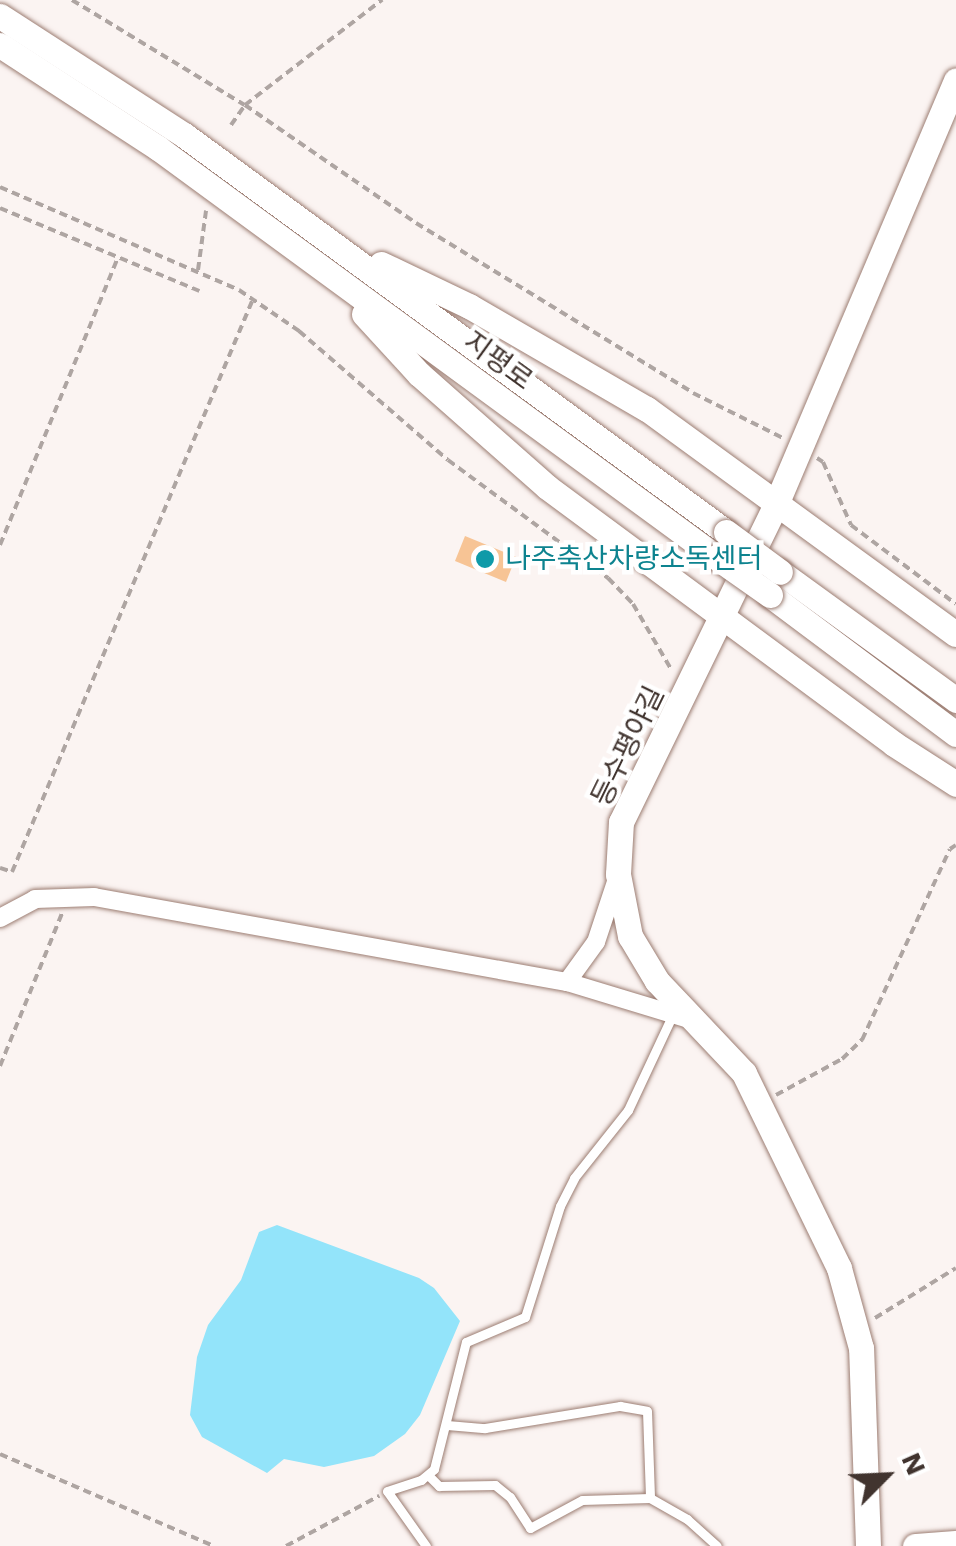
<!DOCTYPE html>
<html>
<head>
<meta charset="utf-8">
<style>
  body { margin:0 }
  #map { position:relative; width:956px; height:1546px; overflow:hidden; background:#fbf4f2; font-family:"Work Sans","Noto Sans KR",sans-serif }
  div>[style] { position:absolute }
  .water>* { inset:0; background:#93e4fa }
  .building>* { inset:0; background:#f7c495 }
  .path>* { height:4px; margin-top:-2px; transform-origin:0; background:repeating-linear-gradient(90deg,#aea5a2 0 8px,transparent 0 13px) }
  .roads { filter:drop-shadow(0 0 2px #9c7d72) drop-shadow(0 0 2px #9c7d72) }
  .lane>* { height:9px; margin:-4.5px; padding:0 4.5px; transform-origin:4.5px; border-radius:4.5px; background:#fff }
  .street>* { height:18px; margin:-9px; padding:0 9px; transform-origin:9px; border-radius:9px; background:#fff }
  .secondary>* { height:25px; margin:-12.5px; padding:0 12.5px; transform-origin:12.5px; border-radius:12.5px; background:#fff }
  .bridges { filter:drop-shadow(0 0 2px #9c7d72) drop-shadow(0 0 2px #9c7d72) }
  .secondary-bridge>* { height:25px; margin:-12.5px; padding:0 12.5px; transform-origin:12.5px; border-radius:12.5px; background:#fff }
  .dots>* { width:28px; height:28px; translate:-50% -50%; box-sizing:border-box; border:5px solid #fff; border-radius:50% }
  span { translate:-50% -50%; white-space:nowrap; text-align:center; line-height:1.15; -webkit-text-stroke:9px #fff; paint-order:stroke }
  .street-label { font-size:28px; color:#41342f }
  .culture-label { font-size:28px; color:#0d838f }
  .left { translate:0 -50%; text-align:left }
  .north { position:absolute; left:836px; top:1426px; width:100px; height:100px; -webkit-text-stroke:8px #fff; paint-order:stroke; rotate:66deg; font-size:28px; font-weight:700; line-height:40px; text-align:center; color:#41342f }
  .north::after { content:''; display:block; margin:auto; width:35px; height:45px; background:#41342f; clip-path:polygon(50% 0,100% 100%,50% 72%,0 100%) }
</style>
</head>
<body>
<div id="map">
  <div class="water">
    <div style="clip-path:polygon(277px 1225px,419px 1278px,434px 1288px,460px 1321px,420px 1415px,405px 1434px,374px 1456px,324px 1467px,284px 1459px,267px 1473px,202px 1437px,190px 1415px,197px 1357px,208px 1325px,241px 1280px,259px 1232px)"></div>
  </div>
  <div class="building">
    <div style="clip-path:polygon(465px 536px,516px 557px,506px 582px,455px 561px)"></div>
  </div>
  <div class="path">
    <div style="left:72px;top:0;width:202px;rotate:31.3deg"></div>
    <div style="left:245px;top:105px;width:208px;rotate:34.6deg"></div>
    <div style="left:416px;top:223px;width:325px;rotate:31.5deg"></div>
    <div style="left:693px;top:393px;width:101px;rotate:26.6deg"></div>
    <div style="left:231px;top:125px;width:24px;rotate:-55deg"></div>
    <div style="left:245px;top:105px;width:173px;rotate:-37.5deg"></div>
    <div style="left:0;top:187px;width:260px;rotate:23.3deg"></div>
    <div style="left:239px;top:290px;width:73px;rotate:34.3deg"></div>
    <div style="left:299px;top:331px;width:197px;rotate:40.9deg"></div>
    <div style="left:448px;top:460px;width:199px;rotate:36.4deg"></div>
    <div style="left:608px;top:578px;width:36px;rotate:46deg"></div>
    <div style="left:633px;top:604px;width:75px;rotate:59.7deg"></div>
    <div style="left:0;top:208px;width:216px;rotate:22.6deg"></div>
    <div style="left:198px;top:270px;width:60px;rotate:-82.3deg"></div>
    <div style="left:817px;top:458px;width:7px;rotate:34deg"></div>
    <div style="left:823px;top:462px;width:69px;rotate:66deg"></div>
    <div style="left:851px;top:525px;width:131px;rotate:37deg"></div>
    <div style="left:0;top:545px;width:311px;rotate:-67.7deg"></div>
    <div style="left:0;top:868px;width:13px;rotate:18deg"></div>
    <div style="left:12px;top:872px;width:622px;rotate:-67.19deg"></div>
    <div style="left:0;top:1066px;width:165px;rotate:-67.9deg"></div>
    <div style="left:776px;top:1095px;width:75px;rotate:-28.6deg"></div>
    <div style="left:842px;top:1059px;width:28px;rotate:-44deg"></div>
    <div style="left:862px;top:1040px;width:210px;rotate:-65.3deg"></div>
    <div style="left:950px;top:849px;width:7px;rotate:-34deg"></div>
    <div style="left:875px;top:1318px;width:95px;rotate:-31.7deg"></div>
    <div style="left:0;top:1454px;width:233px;rotate:23.3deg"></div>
    <div style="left:286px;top:1546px;width:106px;rotate:-28.3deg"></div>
  </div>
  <div class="roads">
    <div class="lane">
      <div style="left:447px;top:1425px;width:38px;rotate:5deg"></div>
      <div style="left:485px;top:1428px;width:137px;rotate:-9.3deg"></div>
      <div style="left:620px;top:1406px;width:27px;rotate:10deg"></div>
      <div style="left:647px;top:1411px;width:87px;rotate:88deg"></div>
      <div style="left:650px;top:1498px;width:43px;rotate:29.6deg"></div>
      <div style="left:687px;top:1519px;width:40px;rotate:42deg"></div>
      <div style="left:428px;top:1475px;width:16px;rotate:45deg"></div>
      <div style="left:439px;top:1486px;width:56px;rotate:-1deg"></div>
      <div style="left:495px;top:1485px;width:19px;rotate:39deg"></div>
      <div style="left:510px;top:1497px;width:37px;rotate:57deg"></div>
      <div style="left:530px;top:1528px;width:59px;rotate:-28.3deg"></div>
      <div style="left:582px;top:1500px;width:68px;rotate:-1.7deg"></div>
      <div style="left:426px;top:1546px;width:67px;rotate:-125.3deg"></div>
      <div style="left:387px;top:1491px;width:36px;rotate:-18deg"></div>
      <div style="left:421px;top:1480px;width:17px;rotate:-40deg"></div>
      <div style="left:434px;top:1469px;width:131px;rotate:-75.9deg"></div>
      <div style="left:466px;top:1342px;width:64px;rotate:-23deg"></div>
      <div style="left:525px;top:1317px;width:116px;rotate:-72.5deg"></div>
      <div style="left:560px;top:1206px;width:31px;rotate:-63deg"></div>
      <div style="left:574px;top:1178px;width:87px;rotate:-51.5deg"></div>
      <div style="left:628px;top:1110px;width:106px;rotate:-64.9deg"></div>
    </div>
    <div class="street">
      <div style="left:0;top:918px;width:40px;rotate:-28deg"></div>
      <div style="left:35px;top:899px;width:59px;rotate:-1.9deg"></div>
      <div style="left:94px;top:897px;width:481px;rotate:10.2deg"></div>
      <div style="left:567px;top:982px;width:127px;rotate:16.9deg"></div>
      <div style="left:567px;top:982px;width:49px;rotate:-54.1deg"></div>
      <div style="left:596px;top:942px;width:66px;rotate:-71.6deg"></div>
    </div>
    <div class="secondary">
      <div style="left:0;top:16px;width:219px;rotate:32.9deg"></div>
      <div style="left:184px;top:135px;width:672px;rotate:36.22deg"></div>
      <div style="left:0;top:45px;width:189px;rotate:33.1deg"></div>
      <div style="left:158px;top:148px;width:692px;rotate:36.24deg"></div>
      <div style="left:381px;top:264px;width:98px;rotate:25.5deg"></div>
      <div style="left:469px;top:306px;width:206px;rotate:30.1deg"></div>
      <div style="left:647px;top:409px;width:382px;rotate:36.1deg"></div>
      <div style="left:364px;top:314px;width:81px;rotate:47.5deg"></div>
      <div style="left:419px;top:374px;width:171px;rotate:41.4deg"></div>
      <div style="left:547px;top:487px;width:432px;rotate:36.5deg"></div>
      <div style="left:894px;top:744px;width:74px;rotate:32.8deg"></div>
      <div style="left:780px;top:572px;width:218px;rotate:36deg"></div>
      <div style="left:770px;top:595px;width:232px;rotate:36.8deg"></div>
      <div style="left:868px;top:1546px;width:198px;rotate:-92deg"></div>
      <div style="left:861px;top:1348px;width:83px;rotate:-105.4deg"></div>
      <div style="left:839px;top:1268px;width:217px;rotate:-116deg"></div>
      <div style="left:744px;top:1073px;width:127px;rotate:-133.4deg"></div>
      <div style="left:657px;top:981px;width:52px;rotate:-121deg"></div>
      <div style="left:630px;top:936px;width:63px;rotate:-101deg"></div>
      <div style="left:618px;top:874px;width:52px;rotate:-86.7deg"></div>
      <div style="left:621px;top:822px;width:356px;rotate:-64deg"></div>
      <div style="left:777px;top:502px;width:458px;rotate:-67deg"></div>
      <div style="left:915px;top:1546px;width:41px;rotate:-4.2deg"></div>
    </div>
  </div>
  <div class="bridges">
    <div class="secondary-bridge">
      <div style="left:726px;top:532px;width:67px;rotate:36.5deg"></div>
      <div style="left:716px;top:557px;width:66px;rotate:35.1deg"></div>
    </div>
  </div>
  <div class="dots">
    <div style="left:485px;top:559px;background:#0f9aa8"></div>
  </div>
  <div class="street-label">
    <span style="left:498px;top:361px;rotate:36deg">지평로</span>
    <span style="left:628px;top:746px;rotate:-64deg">등수평야길</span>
  </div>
  <div class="culture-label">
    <span class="left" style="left:505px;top:559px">나주축산차량소독센터</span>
  </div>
  <div class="north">N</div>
</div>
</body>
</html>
